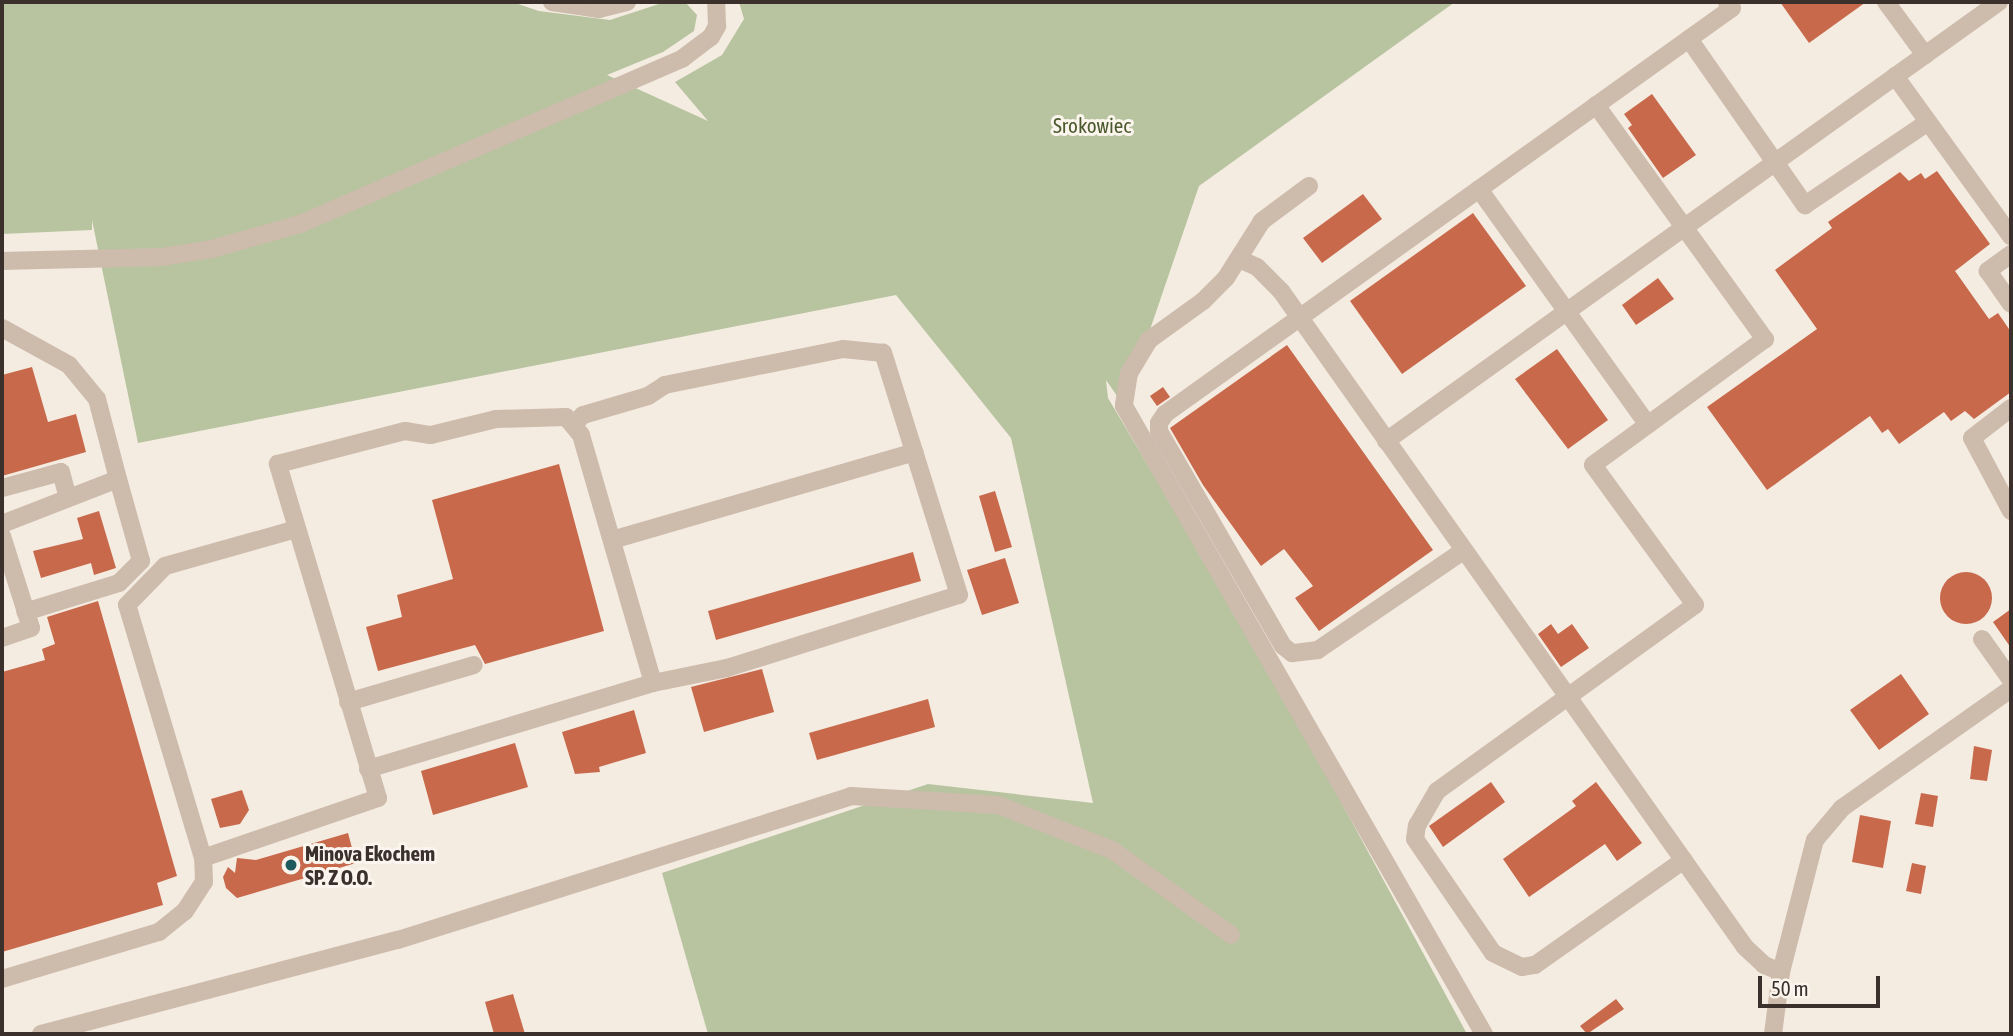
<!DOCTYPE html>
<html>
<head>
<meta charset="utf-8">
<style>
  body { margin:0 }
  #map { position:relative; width:2013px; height:1036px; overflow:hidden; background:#f4ebe1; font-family:"Asap Condensed",sans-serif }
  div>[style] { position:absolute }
  .green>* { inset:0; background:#b8c4a0 }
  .building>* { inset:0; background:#c8694b }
  .round { border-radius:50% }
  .minor>* { height:18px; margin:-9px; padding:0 9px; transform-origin:9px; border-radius:9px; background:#cdbbac }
  .dots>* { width:19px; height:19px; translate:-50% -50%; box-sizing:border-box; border:4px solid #fbf5ee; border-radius:50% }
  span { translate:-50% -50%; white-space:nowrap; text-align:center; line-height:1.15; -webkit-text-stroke:6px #fbf5ee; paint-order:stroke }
  .park-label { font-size:21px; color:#4a5a2e }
  .poi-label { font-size:21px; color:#3b302b; font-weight:700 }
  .left { translate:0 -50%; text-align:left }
  .frame { position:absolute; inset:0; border:4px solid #3b302b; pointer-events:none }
  .scale { position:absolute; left:1758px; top:976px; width:122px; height:32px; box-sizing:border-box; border:4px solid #3b302b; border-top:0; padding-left:9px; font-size:21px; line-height:24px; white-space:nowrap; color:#3b302b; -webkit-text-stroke:5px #fbf5ee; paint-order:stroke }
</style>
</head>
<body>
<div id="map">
  <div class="green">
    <div style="clip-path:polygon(2px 2px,512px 2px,539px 11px,610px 20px,662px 3px,685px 2px,697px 15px,694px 31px,663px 52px,607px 75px,708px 121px,675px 82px,722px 55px,744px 19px,739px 2px,1455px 2px,1199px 186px,1124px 406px,1106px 380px,1108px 398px,1270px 671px,1467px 1034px,708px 1034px,662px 873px,928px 784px,1093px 803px,1011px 438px,896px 295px,138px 443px,92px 220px,92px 230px,2px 234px)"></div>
  </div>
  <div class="building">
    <div style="clip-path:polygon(1780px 2px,1866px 2px,1809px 43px)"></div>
    <div style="clip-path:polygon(1652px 94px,1696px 155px,1663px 178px,1628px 128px,1632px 125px,1624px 114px)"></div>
    <div style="clip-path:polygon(1937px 171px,1990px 244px,1955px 271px,1989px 319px,1998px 313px,2011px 332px,2011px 392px,1974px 419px,1965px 411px,1951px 421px,1944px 412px,1899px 444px,1888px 429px,1882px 433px,1870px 416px,1767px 490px,1707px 407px,1817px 329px,1775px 270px,1832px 228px,1828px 222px,1900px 172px,1909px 181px,1921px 173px,1925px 179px)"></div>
    <div style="clip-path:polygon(1363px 194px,1382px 219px,1322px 263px,1303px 238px)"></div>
    <div style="clip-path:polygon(1473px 213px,1526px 286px,1402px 374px,1350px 301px)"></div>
    <div style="clip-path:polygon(1658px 278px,1674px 299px,1636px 325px,1622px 305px)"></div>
    <div style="clip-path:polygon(1287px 345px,1433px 550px,1319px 631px,1295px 598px,1313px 586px,1284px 549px,1261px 566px,1203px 485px,1170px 428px)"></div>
    <div style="clip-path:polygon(1557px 349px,1608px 420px,1568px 449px,1515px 379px)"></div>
    <div style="clip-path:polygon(32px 367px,48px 422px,76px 414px,86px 452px,2px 476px,2px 375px)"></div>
    <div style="clip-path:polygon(1163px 387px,1170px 397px,1157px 406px,1150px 396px)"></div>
    <div style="clip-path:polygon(559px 464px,604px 631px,485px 664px,475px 645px,378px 671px,366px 627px,402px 617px,397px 595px,453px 579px,432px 500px)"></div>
    <div style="clip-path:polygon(995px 491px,1012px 547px,995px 552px,979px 496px)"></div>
    <div style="clip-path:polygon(99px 511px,116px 568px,94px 575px,91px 563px,41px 578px,33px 551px,83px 539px,77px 518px)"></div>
    <div style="clip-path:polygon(913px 552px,921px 581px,716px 640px,708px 611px)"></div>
    <div style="clip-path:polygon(1005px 558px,1019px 603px,982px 615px,967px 570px)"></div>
    <div class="round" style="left:1940px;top:572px;width:52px;height:52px"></div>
    <div style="clip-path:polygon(98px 601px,177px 876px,157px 883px,163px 905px,2px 952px,2px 672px,45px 660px,42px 649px,55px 644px,47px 617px)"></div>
    <div style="clip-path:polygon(2011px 609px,2011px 648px,1993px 622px)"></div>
    <div style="clip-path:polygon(1551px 624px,1558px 634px,1572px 624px,1589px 648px,1561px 667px,1538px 634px)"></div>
    <div style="clip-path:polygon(762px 669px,774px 712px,704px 732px,691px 687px)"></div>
    <div style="clip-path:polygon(1901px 674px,1929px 714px,1879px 750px,1850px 710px)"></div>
    <div style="clip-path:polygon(928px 699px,935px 727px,817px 760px,809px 733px)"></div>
    <div style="clip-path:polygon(634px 710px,646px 753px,599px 767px,600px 772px,575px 774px,562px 732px)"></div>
    <div style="clip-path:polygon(515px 743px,528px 787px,433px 815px,421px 771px)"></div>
    <div style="clip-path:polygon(1974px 746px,1992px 750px,1987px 781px,1970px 779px)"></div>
    <div style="clip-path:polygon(1491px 782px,1505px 802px,1443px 847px,1429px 826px)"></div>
    <div style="clip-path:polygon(1596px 782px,1642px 843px,1617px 861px,1605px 844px,1529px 897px,1503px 859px,1576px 806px,1572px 801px)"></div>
    <div style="clip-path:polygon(242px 790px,249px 810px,240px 824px,220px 828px,211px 799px)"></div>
    <div style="clip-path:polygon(1921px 793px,1938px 796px,1933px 827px,1915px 824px)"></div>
    <div style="clip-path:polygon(1860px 815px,1891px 821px,1883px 868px,1852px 862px)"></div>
    <div style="clip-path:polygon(348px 833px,356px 863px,237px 898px,226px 888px,223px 877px,228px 867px,235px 873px,237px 858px,256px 860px)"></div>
    <div style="clip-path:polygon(1912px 863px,1926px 866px,1921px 894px,1906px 891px)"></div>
    <div style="clip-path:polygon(513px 994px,525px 1034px,494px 1034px,485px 1002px)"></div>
    <div style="clip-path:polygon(1616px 999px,1624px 1009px,1587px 1034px,1580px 1026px)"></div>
  </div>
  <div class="minor">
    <div style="left:552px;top:2px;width:48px;rotate:8.5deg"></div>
    <div style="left:599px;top:9px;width:29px;rotate:-14deg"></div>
    <div style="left:1886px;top:2px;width:66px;rotate:53.7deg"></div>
    <div style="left:1689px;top:39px;width:203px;rotate:55.1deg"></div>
    <div style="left:1805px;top:205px;width:148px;rotate:-34deg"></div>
    <div style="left:1895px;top:76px;width:198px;rotate:54.1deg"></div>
    <div style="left:1596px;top:105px;width:289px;rotate:54.2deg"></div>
    <div style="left:1765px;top:339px;width:213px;rotate:143.8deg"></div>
    <div style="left:1593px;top:465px;width:173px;rotate:53.9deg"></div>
    <div style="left:1695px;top:605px;width:318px;rotate:144.2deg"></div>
    <div style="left:1437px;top:791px;width:39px;rotate:120deg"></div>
    <div style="left:1417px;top:825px;width:14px;rotate:98deg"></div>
    <div style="left:1415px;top:839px;width:138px;rotate:55.6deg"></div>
    <div style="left:1493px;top:953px;width:32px;rotate:26deg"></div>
    <div style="left:1522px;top:967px;width:13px;rotate:-9deg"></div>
    <div style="left:1535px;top:965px;width:182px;rotate:-35.2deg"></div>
    <div style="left:1309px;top:186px;width:59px;rotate:143.3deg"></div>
    <div style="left:1262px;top:221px;width:67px;rotate:122.3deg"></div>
    <div style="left:1226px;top:278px;width:33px;rotate:135deg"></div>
    <div style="left:1203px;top:301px;width:67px;rotate:144.2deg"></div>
    <div style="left:1149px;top:340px;width:39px;rotate:121deg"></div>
    <div style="left:1129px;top:373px;width:33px;rotate:99deg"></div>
    <div style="left:1124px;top:406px;width:724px;rotate:60.18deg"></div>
    <div style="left:1479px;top:189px;width:290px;rotate:54.4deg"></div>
    <div style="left:2011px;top:254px;width:29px;rotate:144deg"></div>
    <div style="left:1988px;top:271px;width:40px;rotate:55.1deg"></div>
    <div style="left:1239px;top:259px;width:20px;rotate:24deg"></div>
    <div style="left:1257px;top:267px;width:34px;rotate:45deg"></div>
    <div style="left:1281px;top:291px;width:804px;rotate:54.73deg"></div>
    <div style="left:1745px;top:947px;width:26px;rotate:43deg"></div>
    <div style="left:1764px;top:965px;width:18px;rotate:22deg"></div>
    <div style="left:2px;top:261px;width:160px;rotate:-1.4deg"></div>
    <div style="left:162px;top:257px;width:51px;rotate:-9.1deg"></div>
    <div style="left:212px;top:249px;width:91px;rotate:-15.9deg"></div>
    <div style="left:300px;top:224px;width:417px;rotate:-23.4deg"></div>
    <div style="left:683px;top:58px;width:35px;rotate:-37deg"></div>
    <div style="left:711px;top:37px;width:13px;rotate:-61deg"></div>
    <div style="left:717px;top:26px;width:24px;rotate:-92deg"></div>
    <div style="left:2px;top:328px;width:77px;rotate:28.9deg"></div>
    <div style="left:69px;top:365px;width:44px;rotate:50.5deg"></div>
    <div style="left:97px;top:399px;width:83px;rotate:75.3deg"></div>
    <div style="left:2011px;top:408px;width:49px;rotate:142.4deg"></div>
    <div style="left:1972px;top:438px;width:83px;rotate:61.9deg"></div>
    <div style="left:1386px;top:441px;width:754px;rotate:-35.61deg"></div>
    <div style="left:2px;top:488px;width:61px;rotate:-15.2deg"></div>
    <div style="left:61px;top:472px;width:27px;rotate:75deg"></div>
    <div style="left:2px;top:524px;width:124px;rotate:-21.2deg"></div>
    <div style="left:118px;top:479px;width:85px;rotate:74.3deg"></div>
    <div style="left:141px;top:561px;width:31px;rotate:135deg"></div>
    <div style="left:119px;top:583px;width:98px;rotate:162.9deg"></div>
    <div style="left:2px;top:536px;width:96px;rotate:72.5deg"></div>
    <div style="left:31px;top:628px;width:31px;rotate:161deg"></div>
    <div style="left:612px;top:540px;width:315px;rotate:-16.2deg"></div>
    <div style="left:1463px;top:551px;width:176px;rotate:145.7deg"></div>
    <div style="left:1318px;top:650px;width:26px;rotate:173deg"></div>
    <div style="left:1292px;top:653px;width:11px;rotate:-142deg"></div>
    <div style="left:1283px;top:646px;width:248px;rotate:-120deg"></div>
    <div style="left:1159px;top:431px;width:8px;rotate:-90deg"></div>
    <div style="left:1159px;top:423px;width:11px;rotate:-56deg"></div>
    <div style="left:1165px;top:414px;width:697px;rotate:-35.6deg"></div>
    <div style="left:1732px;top:8px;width:8px;rotate:-130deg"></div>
    <div style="left:1982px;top:639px;width:50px;rotate:54.7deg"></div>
    <div style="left:348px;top:702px;width:131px;rotate:-16.4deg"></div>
    <div style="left:368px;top:769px;width:298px;rotate:-16.8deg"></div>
    <div style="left:653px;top:683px;width:76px;rotate:-11.5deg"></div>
    <div style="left:727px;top:668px;width:243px;rotate:-17.5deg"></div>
    <div style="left:959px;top:595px;width:254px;rotate:-107.4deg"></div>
    <div style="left:883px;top:353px;width:40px;rotate:-174.3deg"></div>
    <div style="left:843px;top:349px;width:182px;rotate:168.6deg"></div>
    <div style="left:665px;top:385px;width:20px;rotate:147deg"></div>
    <div style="left:648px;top:396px;width:68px;rotate:163.7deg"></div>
    <div style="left:583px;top:415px;width:14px;rotate:135deg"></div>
    <div style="left:203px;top:858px;width:264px;rotate:-106.7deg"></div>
    <div style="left:127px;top:605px;width:54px;rotate:-45.7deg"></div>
    <div style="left:165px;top:566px;width:137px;rotate:-15.7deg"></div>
    <div style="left:2px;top:979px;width:164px;rotate:-16.7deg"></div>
    <div style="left:159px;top:932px;width:33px;rotate:-39deg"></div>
    <div style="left:185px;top:911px;width:35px;rotate:-57deg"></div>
    <div style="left:204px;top:882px;width:24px;rotate:-92deg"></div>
    <div style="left:203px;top:858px;width:185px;rotate:-18.9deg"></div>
    <div style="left:378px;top:798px;width:349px;rotate:-106.7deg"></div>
    <div style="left:278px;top:464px;width:131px;rotate:-14.6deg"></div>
    <div style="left:405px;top:431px;width:26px;rotate:9deg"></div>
    <div style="left:431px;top:435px;width:67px;rotate:-13.8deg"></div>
    <div style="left:496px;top:419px;width:70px;rotate:-1.6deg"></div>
    <div style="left:566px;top:417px;width:23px;rotate:50deg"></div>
    <div style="left:581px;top:435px;width:258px;rotate:73.8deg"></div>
    <div style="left:41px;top:1034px;width:369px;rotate:-14.8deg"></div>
    <div style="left:398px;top:940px;width:475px;rotate:-17.6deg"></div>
    <div style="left:851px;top:796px;width:147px;rotate:3.5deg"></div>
    <div style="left:998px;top:805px;width:123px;rotate:21.5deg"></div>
    <div style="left:1112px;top:850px;width:146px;rotate:35.5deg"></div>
    <div style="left:1773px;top:1034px;width:63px;rotate:-82.6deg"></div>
    <div style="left:1781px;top:972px;width:136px;rotate:-75.6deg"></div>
    <div style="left:1815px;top:840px;width:42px;rotate:-49.8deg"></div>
    <div style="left:1842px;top:808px;width:207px;rotate:-35.2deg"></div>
  </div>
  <div class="dots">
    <div style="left:291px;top:865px;background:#1f5a5e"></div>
  </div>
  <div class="park-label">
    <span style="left:1092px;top:125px">Srokowiec</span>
  </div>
  <div class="poi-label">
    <span class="left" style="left:305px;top:865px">Minova Ekochem<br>SP. Z O.O.</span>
  </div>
  <div class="frame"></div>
  <div class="scale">50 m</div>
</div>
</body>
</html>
